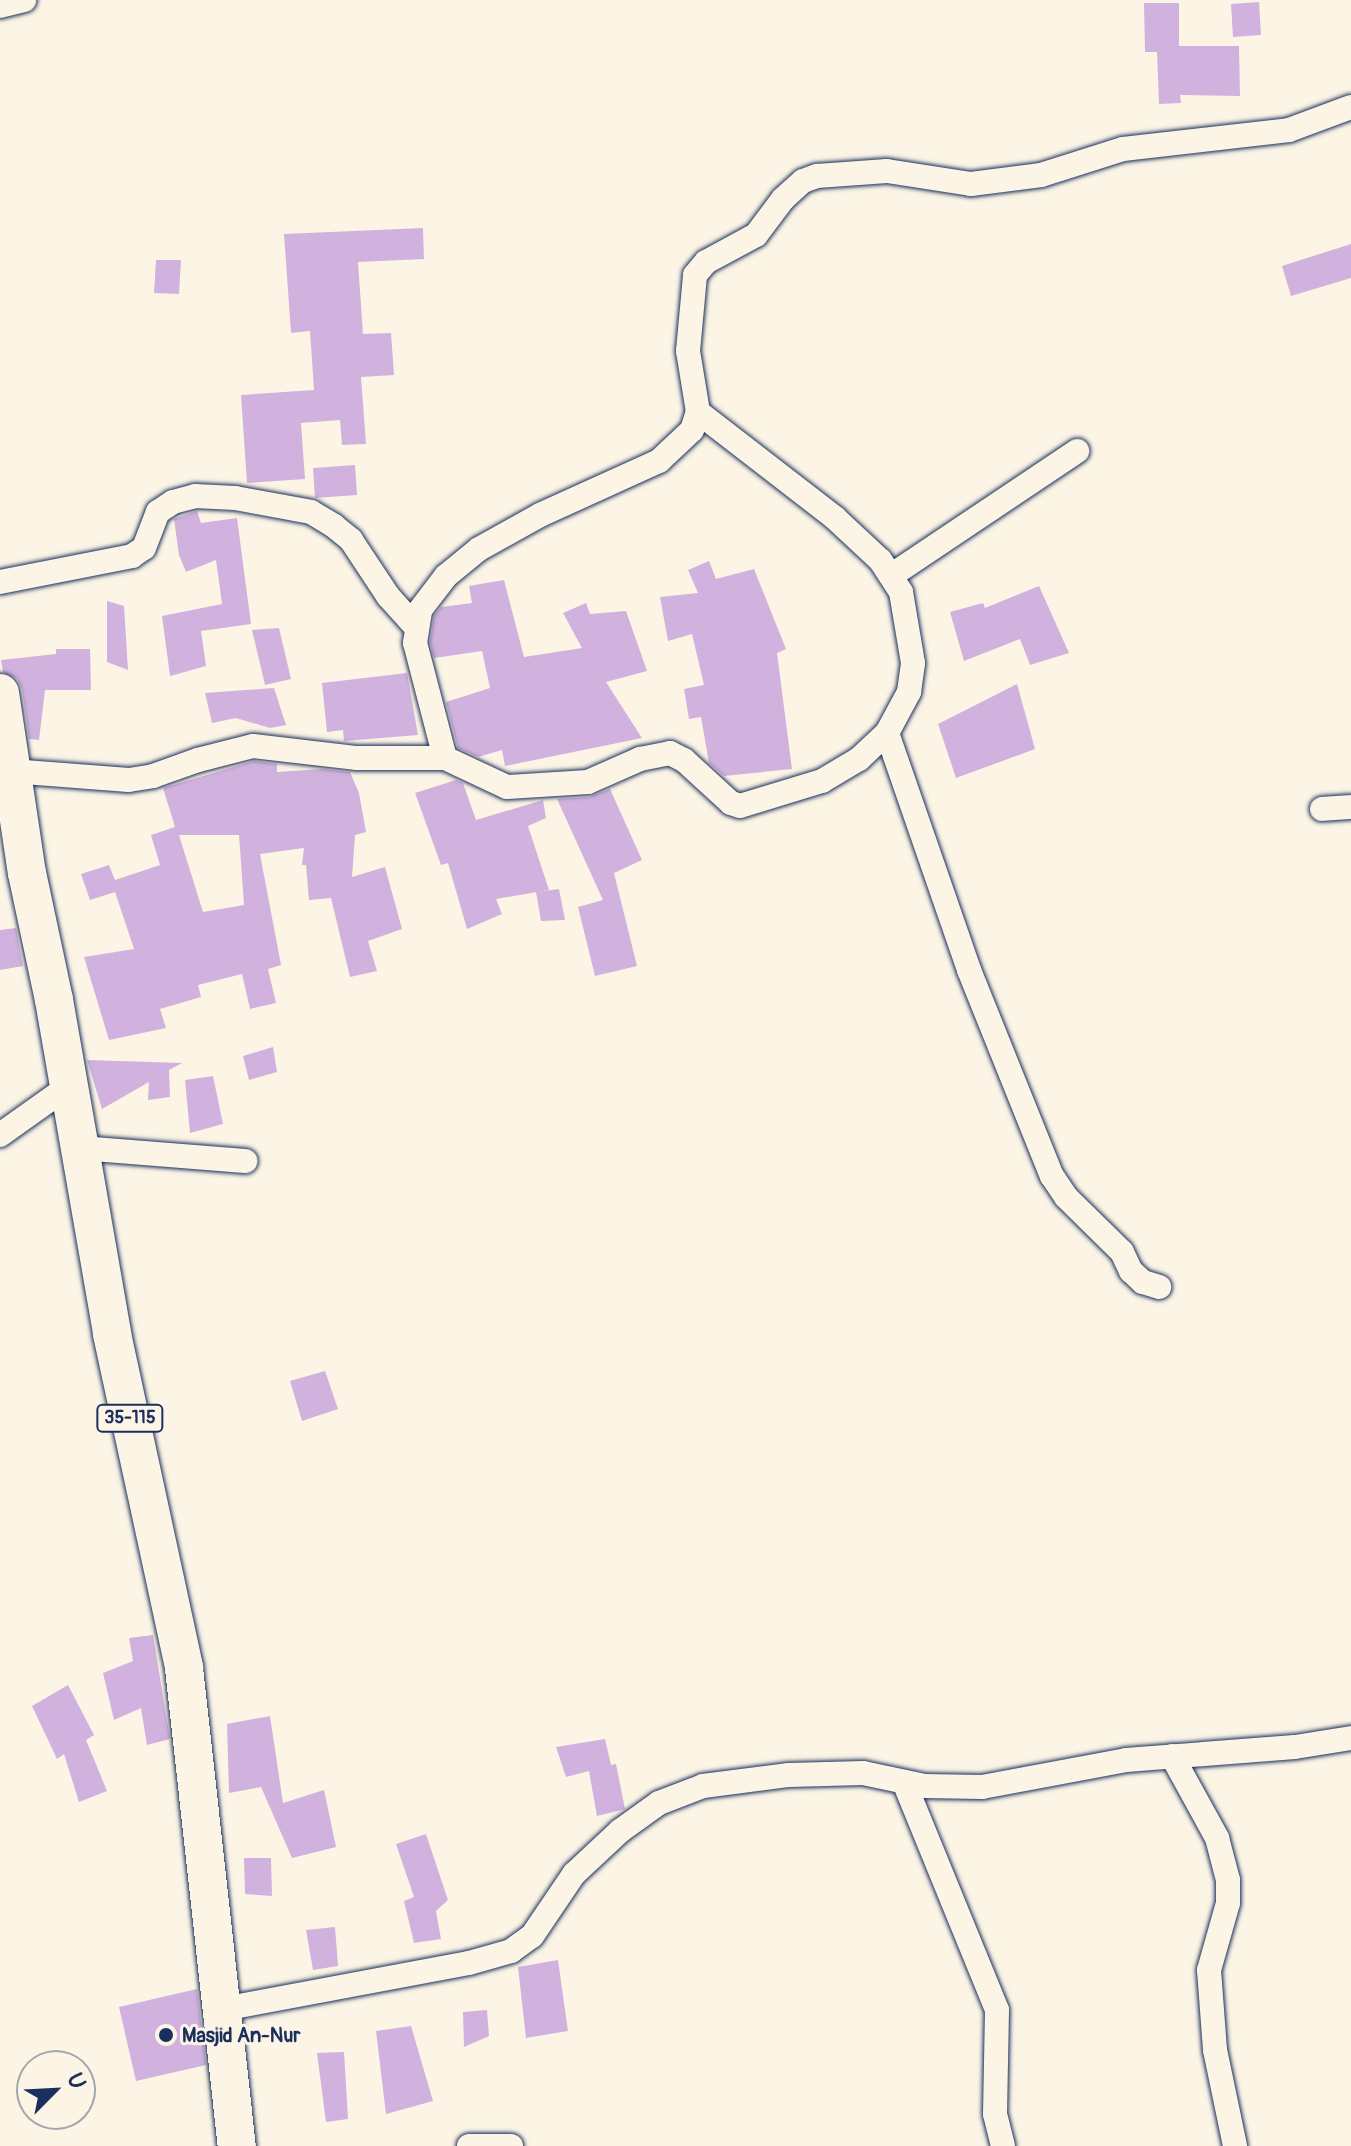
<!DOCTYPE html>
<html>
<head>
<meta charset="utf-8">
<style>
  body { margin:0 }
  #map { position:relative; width:1351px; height:2146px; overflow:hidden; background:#fcf5e5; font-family:Pangolin,sans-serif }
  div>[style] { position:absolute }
  .building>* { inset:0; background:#d1b2de }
  .roads { filter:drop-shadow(0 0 2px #1b2f5e) drop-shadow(0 0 2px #1b2f5e) }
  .street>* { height:24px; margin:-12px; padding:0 12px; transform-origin:12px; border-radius:12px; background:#fcf5e5 }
  .primary>* { height:38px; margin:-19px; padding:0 19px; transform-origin:19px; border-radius:19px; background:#fcf5e5 }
  .dots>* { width:22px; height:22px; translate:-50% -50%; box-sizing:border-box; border:4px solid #fcf5e5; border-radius:50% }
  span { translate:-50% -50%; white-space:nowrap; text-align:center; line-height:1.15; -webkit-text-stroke:6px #fcf5e5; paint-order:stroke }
  .shield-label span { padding:2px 6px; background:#fcf5e5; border:2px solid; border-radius:6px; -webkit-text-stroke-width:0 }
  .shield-label { font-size:18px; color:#1b2f5e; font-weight:700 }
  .poi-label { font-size:20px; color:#1b2f5e; font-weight:700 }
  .left { translate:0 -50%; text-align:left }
  .north { position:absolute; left:16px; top:2050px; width:80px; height:80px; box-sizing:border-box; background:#fcf5e5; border:2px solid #a2a6af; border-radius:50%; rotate:66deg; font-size:22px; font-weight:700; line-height:32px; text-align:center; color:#1b2f5e }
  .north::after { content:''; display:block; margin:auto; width:28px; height:36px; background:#1b2f5e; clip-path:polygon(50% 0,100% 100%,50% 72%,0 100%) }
</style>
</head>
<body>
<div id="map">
  <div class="building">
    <div style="clip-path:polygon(1259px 2px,1261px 35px,1233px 37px,1231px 4px)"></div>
    <div style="clip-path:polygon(1144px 3px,1179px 3px,1179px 46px,1239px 46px,1240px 96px,1180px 95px,1181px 103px,1159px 104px,1157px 52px,1145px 52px)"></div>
    <div style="clip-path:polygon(423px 228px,424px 259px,358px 262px,363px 334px,391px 333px,394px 375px,361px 377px,366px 444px,342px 445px,340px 420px,301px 423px,305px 479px,247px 483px,241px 395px,314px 390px,310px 331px,291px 333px,284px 234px)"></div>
    <div style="clip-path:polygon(1351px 244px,1351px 278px,1291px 296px,1282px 266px)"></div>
    <div style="clip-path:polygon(156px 260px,181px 260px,179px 294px,154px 293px)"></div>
    <div style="clip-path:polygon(355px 465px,357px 495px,315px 498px,313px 468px)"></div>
    <div style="clip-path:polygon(197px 511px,201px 523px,237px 518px,251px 624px,201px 631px,206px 666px,170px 676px,162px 616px,222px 604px,216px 560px,186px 572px,179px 555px,174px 519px)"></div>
    <div style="clip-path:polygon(709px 561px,716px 579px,754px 569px,786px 649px,777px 653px,792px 769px,724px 776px,709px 763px,701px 717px,689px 719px,684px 689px,704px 685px,692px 634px,668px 641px,660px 597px,698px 593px,688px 570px)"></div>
    <div style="clip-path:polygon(504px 580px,524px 657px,582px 648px,563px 613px,586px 603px,590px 614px,626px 611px,647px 671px,606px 682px,642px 738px,505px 766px,502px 750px,478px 757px,458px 748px,446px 702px,490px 688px,482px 651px,434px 658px,430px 642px,434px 616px,441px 607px,472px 603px,469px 586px)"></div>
    <div style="clip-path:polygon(1039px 586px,1069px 653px,1030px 665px,1020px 639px,964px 661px,950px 612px,983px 603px,985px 608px)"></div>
    <div style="clip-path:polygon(107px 601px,124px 606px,128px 670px,107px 662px)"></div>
    <div style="clip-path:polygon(279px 628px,291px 679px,265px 685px,252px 630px)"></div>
    <div style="clip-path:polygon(56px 649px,90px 649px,91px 690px,45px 690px,39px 740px,29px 739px,22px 689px,17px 679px,3px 672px,1px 660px,56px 654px)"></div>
    <div style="clip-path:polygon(407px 673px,418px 735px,344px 741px,343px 730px,327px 732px,322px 683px)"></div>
    <div style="clip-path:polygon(1017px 684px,1035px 749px,956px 778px,938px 724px)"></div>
    <div style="clip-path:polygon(274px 688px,286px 725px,270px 728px,236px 718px,212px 723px,205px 693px)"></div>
    <div style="clip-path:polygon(evenodd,254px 761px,277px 764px,277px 772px,322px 769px,350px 772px,359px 793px,366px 832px,355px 835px,352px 877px,385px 867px,402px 929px,368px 941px,377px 971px,350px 977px,331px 898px,309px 900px,306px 865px,302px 865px,304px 848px,260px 854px,281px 965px,268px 969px,276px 1003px,250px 1009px,242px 974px,198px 985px,201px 997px,160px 1009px,166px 1028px,109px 1040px,84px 957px,134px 949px,115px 892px,90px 900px,81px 874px,109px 865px,115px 880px,160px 865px,151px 835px,175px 827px,163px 788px,254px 761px,179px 835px,239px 835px,244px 905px,203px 912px,179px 835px)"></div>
    <div style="clip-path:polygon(456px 780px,463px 783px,476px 820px,543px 800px,546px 818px,528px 826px,549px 890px,496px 899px,502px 914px,467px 929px,448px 863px,441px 865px,415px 793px)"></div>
    <div style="clip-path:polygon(610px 789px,642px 860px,614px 873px,637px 966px,595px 976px,578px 907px,603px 900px,557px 799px,589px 797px)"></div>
    <div style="clip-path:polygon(559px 889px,565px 920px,541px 921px,536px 892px)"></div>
    <div style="clip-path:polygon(16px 928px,23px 966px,0 970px,0 930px)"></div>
    <div style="clip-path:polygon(273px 1047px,277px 1072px,249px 1080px,243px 1056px)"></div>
    <div style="clip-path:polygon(87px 1060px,150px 1062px,182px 1063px,169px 1070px,170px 1097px,148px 1100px,149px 1082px,102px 1109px)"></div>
    <div style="clip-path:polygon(213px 1076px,223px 1124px,190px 1133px,185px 1080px)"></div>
    <div style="clip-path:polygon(325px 1371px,338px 1409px,302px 1421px,290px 1381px)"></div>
    <div style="clip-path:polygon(153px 1635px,170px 1739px,147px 1745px,141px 1708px,114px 1720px,103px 1673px,133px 1661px,129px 1638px)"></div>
    <div style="clip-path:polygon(68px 1685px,94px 1735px,86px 1740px,107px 1791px,79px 1802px,64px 1754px,57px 1759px,32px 1706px)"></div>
    <div style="clip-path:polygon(270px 1716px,283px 1803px,324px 1790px,336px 1847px,292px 1858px,261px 1787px,229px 1793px,227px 1724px)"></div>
    <div style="clip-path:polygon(605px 1739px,611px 1765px,616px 1764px,625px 1809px,597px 1816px,589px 1771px,566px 1777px,556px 1747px)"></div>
    <div style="clip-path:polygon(426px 1834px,448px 1900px,436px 1911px,441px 1939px,414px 1943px,404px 1901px,414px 1897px,396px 1844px)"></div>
    <div style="clip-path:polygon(244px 1858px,271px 1858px,272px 1896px,245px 1894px)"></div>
    <div style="clip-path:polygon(335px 1927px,338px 1966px,313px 1970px,306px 1930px)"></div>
    <div style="clip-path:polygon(558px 1960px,568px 2031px,526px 2038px,518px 1967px)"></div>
    <div style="clip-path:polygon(197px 1989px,206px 2065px,136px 2081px,119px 2007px)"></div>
    <div style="clip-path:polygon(487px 2010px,489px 2036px,464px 2047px,463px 2012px)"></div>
    <div style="clip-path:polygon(411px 2026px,433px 2101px,386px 2114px,376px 2031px)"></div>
    <div style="clip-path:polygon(344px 2052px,348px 2119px,326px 2122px,317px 2053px)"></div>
  </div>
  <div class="roads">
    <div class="street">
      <div style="left:0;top:6px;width:25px;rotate:-14deg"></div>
      <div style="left:892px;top:575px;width:223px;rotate:-33.8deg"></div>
      <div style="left:0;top:582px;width:135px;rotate:-11.1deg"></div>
      <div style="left:132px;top:556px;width:14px;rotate:-34deg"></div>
      <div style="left:144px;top:548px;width:39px;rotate:-69deg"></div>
      <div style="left:158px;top:512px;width:18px;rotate:-34deg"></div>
      <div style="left:173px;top:502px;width:23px;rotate:-15deg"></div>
      <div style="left:195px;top:496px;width:40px;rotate:2.9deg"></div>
      <div style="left:235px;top:498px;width:77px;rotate:10.4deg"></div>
      <div style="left:311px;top:512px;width:27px;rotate:31deg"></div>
      <div style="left:334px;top:526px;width:22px;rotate:39deg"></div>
      <div style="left:351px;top:540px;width:67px;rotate:56.5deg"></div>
      <div style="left:388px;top:596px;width:40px;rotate:48deg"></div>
      <div style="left:887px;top:733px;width:251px;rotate:70.9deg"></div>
      <div style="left:969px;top:970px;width:222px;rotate:68.1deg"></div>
      <div style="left:1052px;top:1176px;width:25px;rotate:56deg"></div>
      <div style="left:1066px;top:1197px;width:78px;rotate:44.5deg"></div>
      <div style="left:1122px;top:1252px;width:21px;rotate:65deg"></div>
      <div style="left:1131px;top:1271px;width:16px;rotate:43deg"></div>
      <div style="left:1143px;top:1282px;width:17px;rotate:17deg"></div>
      <div style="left:445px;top:758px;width:119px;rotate:-104.6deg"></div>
      <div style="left:415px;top:643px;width:33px;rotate:-81deg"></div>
      <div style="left:420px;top:610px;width:43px;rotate:-52.6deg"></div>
      <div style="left:446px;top:576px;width:43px;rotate:-39.3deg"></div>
      <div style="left:479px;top:549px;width:70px;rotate:-29.1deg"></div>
      <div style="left:540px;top:515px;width:131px;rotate:-24.4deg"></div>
      <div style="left:659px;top:461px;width:45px;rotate:-43.2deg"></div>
      <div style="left:692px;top:430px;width:19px;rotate:-72deg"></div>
      <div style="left:698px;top:412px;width:62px;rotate:-99.3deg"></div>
      <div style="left:688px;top:351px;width:76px;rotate:-84.7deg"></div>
      <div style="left:695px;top:275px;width:17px;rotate:-50deg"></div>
      <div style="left:706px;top:262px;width:57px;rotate:-28.4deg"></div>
      <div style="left:756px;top:235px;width:45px;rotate:-53.1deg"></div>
      <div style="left:783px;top:199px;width:27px;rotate:-42deg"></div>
      <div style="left:803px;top:181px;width:15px;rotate:-20deg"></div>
      <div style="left:817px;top:176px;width:70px;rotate:-4.1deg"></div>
      <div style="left:887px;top:171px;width:85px;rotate:8.8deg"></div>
      <div style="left:971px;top:184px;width:71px;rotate:-7.3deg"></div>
      <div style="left:1041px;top:175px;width:86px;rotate:-17.6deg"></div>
      <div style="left:1123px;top:149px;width:167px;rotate:-6.5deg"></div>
      <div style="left:1289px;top:130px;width:66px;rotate:-20.4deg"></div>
      <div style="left:11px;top:771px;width:118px;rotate:4.4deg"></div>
      <div style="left:129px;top:780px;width:24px;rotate:-9deg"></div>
      <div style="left:153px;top:776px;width:48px;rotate:-19.6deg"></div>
      <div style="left:198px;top:760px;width:57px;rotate:-14.3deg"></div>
      <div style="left:253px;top:746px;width:105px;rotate:6.6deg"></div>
      <div style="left:357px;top:758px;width:88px"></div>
      <div style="left:445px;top:758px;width:68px;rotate:25.1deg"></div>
      <div style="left:507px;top:787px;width:81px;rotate:-3.5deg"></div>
      <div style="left:588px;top:782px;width:57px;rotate:-23.9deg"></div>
      <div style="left:640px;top:759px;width:31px;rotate:-11deg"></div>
      <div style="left:670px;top:753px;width:16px;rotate:27deg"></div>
      <div style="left:684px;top:760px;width:64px;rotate:42.5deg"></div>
      <div style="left:731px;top:803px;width:9px;rotate:18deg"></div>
      <div style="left:740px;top:806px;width:86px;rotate:-17deg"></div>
      <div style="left:822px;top:781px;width:43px;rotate:-30.7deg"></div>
      <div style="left:859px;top:759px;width:38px;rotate:-43deg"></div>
      <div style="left:887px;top:733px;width:47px;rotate:-61.8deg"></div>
      <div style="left:909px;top:692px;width:29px;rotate:-82deg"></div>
      <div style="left:913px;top:663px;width:72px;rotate:-99.6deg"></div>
      <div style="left:901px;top:592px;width:38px;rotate:-123deg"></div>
      <div style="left:880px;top:560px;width:62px;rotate:-137deg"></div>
      <div style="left:835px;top:518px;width:173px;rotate:-142.3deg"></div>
      <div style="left:1322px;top:809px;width:29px;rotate:-4deg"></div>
      <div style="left:0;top:1135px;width:85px;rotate:-35.4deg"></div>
      <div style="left:80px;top:1148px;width:166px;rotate:4.5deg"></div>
      <div style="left:1172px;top:1756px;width:94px;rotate:61.2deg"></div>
      <div style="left:1217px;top:1838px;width:43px;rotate:75.3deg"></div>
      <div style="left:1228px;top:1880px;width:23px;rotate:90deg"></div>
      <div style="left:1228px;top:1903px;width:70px;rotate:105.8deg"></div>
      <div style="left:1209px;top:1970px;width:80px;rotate:85.7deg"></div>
      <div style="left:1215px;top:2050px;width:98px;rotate:78.2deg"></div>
      <div style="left:904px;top:1782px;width:246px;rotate:67.8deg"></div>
      <div style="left:997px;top:2010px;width:104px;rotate:91.1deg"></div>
      <div style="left:995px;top:2114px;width:33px;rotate:76deg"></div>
      <div style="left:223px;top:2009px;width:250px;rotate:-10.6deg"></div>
      <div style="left:469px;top:1963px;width:44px;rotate:-15.9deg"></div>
      <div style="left:511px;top:1951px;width:26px;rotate:-36deg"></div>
      <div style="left:532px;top:1936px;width:75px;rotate:-55.9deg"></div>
      <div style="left:574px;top:1874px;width:63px;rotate:-43.1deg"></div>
      <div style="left:620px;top:1831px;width:48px;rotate:-35.7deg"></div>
      <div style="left:659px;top:1803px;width:47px;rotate:-21.1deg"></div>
      <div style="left:703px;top:1786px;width:87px;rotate:-7.3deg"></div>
      <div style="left:789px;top:1775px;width:74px;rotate:-1.5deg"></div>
      <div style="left:863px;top:1773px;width:63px;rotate:11.8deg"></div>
      <div style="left:925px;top:1786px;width:57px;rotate:1deg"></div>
      <div style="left:982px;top:1787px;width:147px;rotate:-10.6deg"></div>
      <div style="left:1126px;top:1760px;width:169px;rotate:-4.4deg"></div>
      <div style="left:1295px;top:1747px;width:57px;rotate:-9.1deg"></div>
      <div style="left:469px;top:2146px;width:42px"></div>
    </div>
    <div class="primary">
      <div style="left:0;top:693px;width:182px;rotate:81.5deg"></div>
      <div style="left:27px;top:873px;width:130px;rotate:78deg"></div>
      <div style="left:54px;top:1000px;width:339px;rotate:80.1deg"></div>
      <div style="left:112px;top:1334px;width:342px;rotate:77.8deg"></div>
      <div style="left:184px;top:1668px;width:481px;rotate:83.7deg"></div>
    </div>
  </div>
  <div class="dots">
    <div style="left:166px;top:2035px;background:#1b2f5e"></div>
  </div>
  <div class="shield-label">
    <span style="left:130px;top:1418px">35-115</span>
  </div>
  <div class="poi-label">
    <span class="left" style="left:182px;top:2035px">Masjid An-Nur</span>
  </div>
  <div class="north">U</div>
</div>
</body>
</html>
